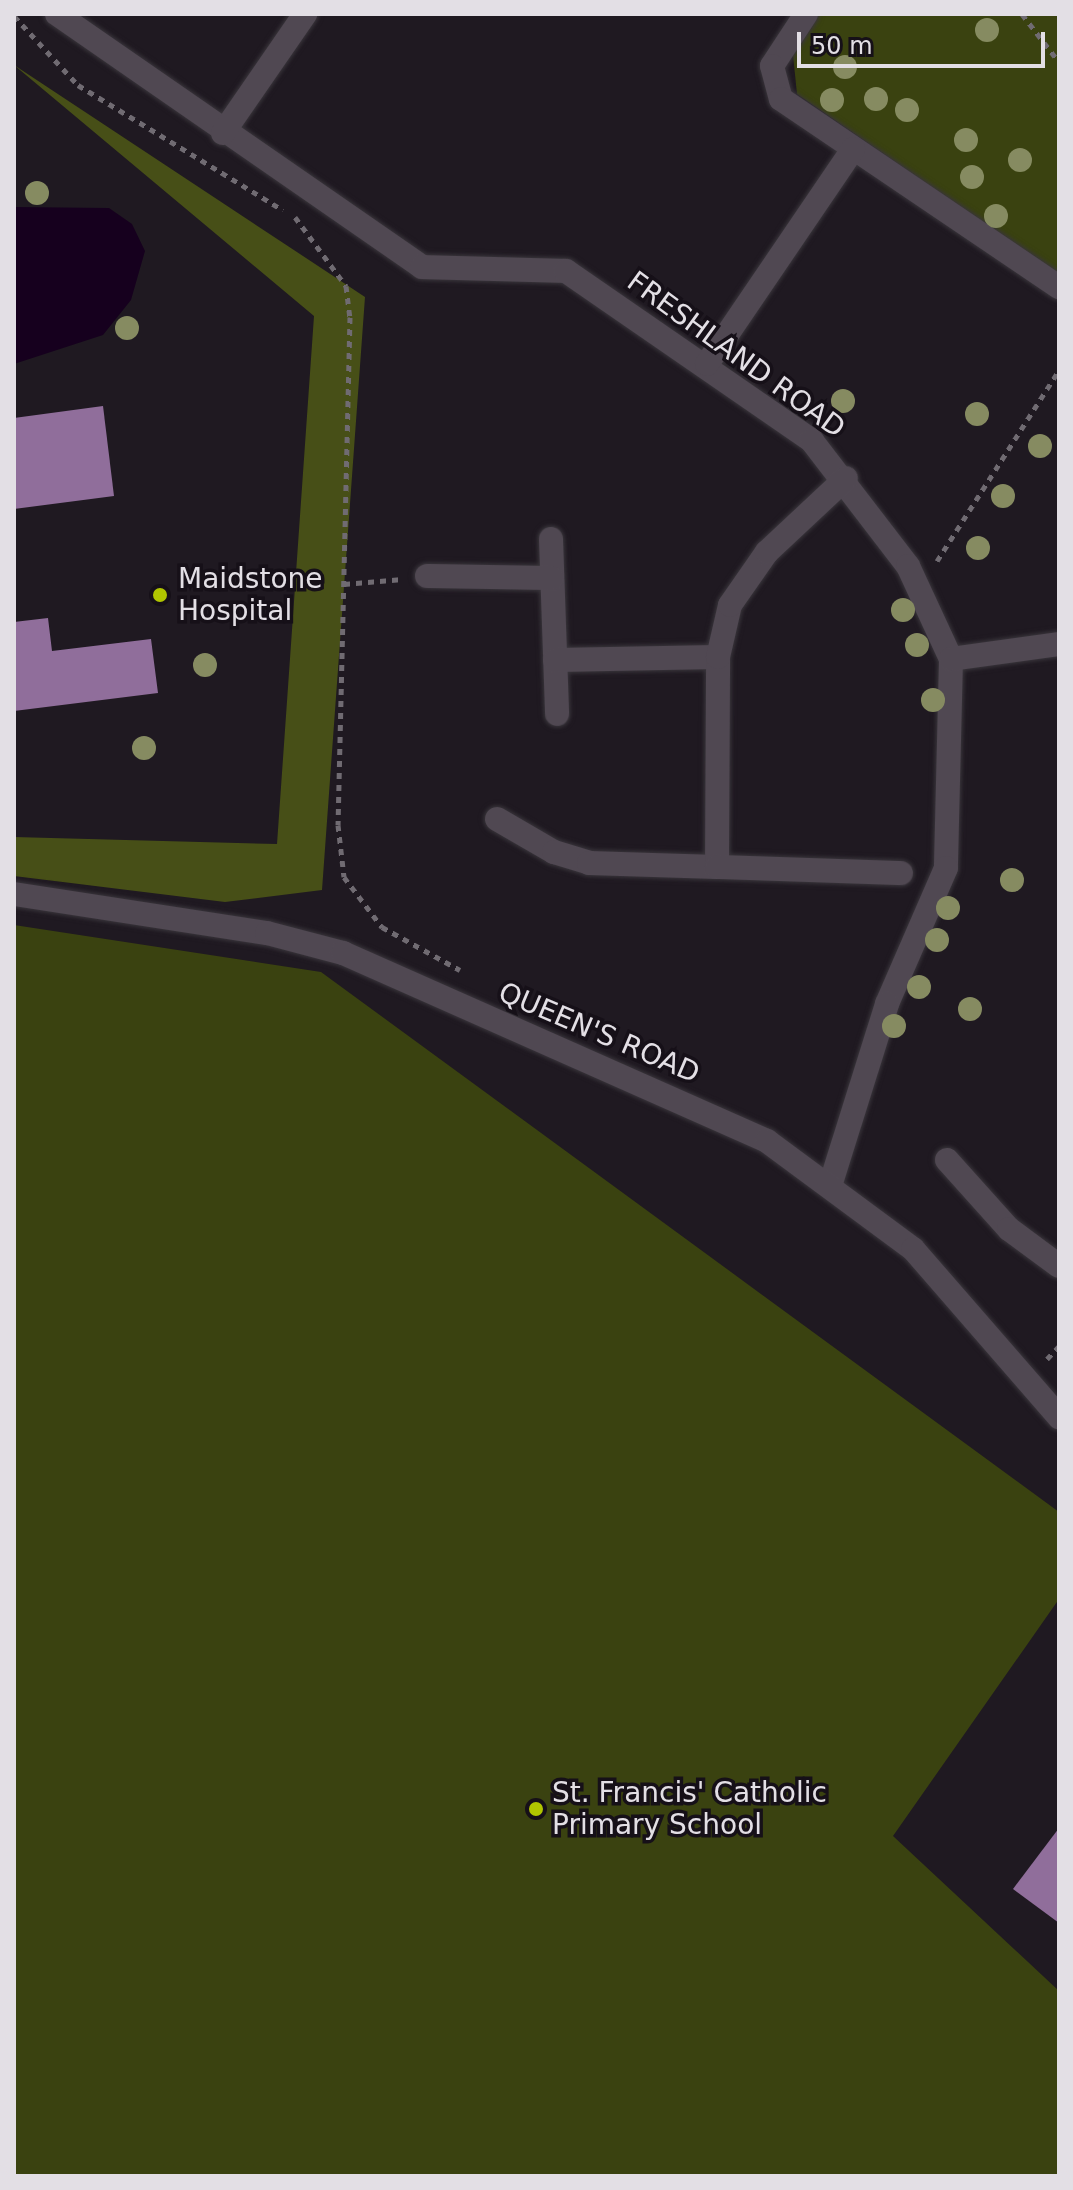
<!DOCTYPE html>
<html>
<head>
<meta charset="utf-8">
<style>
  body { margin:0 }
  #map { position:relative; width:1073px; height:2190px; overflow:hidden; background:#1f1921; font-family:"DejaVu Sans",sans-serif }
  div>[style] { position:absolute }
  .green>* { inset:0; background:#3a4210 }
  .forest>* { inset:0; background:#474f17 }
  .water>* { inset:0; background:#16001e }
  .building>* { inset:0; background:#906e9b }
  .path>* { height:5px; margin-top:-2.5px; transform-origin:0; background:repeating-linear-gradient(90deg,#706b72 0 6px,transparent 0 12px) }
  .roads { filter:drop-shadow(0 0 2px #39353b) drop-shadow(0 0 2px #39353b) }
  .minor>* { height:24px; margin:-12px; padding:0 12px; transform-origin:12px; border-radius:12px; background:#504852 }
  .trees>* { width:24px; height:24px; margin:-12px; border-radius:50%; background:#868b61 }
  .dots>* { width:22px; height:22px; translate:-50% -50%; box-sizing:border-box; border:4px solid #161018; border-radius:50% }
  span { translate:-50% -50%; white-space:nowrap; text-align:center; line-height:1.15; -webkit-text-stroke:7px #161018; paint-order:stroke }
  .street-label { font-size:28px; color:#e3dfe5 }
  .poi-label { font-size:28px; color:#e3dfe5 }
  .left { translate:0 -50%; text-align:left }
  .frame { position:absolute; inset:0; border:16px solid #e3dfe5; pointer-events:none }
  .scale { position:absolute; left:797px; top:32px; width:248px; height:36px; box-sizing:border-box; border:4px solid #e3dfe5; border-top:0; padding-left:10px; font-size:24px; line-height:28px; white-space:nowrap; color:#e3dfe5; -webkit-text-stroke:6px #161018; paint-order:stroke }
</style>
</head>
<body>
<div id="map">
  <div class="green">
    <div style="clip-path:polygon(819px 14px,1059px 14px,1059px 275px,797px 94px,793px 55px)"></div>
    <div style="clip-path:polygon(14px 925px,321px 972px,1059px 1512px,1059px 1599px,893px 1836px,1059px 1991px,1059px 2176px,14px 2176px)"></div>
  </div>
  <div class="forest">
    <div style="clip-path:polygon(14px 65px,365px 297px,322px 890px,225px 902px,14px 876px,14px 837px,277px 844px,314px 316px)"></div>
  </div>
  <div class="water">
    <div style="clip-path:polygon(14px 180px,15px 207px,109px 208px,132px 224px,145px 251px,131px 300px,103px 335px,14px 364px)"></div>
  </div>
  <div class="building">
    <div style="clip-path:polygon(103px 406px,114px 496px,14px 509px,14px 418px)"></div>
    <div style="clip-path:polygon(48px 618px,52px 651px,151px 639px,158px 693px,14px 711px,14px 622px)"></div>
    <div style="clip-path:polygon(1059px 1828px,1059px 1923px,1013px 1889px)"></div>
  </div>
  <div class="path">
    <div style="left:1022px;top:14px;width:61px;rotate:52.4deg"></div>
    <div style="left:14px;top:16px;width:94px;rotate:47.2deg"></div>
    <div style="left:78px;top:85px;width:240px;rotate:31.4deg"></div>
    <div style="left:295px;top:217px;width:86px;rotate:53.5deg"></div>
    <div style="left:346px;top:286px;width:31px;rotate:83deg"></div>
    <div style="left:350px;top:317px;width:508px;rotate:91.35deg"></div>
    <div style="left:338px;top:825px;width:52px;rotate:83.4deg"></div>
    <div style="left:344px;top:877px;width:63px;rotate:52.8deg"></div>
    <div style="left:382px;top:927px;width:89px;rotate:28.9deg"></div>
    <div style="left:937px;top:561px;width:227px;rotate:-57.4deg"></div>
    <div style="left:344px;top:584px;width:59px;rotate:-4.8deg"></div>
    <div style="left:1047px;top:1359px;width:18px;rotate:-47deg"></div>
  </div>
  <div class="roads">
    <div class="minor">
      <div style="left:57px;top:14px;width:444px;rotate:34.7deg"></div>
      <div style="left:422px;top:267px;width:144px;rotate:1.6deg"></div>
      <div style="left:566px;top:271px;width:299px;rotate:34.6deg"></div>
      <div style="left:812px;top:441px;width:158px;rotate:52.5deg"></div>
      <div style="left:908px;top:566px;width:102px;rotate:65.2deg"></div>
      <div style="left:951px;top:659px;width:209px;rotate:91.4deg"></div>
      <div style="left:946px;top:868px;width:148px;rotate:113.5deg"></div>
      <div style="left:887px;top:1004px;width:191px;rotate:107.4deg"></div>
      <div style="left:806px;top:14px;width:62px;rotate:123.2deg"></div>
      <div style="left:772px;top:66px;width:34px;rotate:75deg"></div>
      <div style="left:781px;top:99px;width:336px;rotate:34.1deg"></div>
      <div style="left:223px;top:133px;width:145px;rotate:-55.4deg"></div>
      <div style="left:707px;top:364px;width:260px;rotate:-55.8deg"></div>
      <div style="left:551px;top:539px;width:175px;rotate:88deg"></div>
      <div style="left:427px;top:576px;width:125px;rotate:0.9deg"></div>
      <div style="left:951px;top:659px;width:109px;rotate:-7.9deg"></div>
      <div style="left:555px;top:660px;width:163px;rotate:-1.1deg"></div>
      <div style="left:497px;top:819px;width:66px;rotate:30.1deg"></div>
      <div style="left:554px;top:852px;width:37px;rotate:17deg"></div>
      <div style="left:589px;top:863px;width:128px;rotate:1.8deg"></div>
      <div style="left:717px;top:867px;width:210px;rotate:-89.7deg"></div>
      <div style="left:718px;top:657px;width:53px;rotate:-77deg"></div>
      <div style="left:730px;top:605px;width:65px;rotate:-55.1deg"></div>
      <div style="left:767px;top:552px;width:108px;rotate:-43.1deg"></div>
      <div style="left:717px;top:867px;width:184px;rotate:1.9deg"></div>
      <div style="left:14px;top:894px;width:256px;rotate:8.8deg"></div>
      <div style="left:267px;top:933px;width:79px;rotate:14.7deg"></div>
      <div style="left:343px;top:953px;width:464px;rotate:23.9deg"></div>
      <div style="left:767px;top:1141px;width:182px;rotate:36.5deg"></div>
      <div style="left:913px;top:1249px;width:223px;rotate:49deg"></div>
      <div style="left:947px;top:1160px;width:93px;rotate:48.1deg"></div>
      <div style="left:1009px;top:1229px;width:62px;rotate:36.5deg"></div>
    </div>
  </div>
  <div class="trees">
    <div style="left:987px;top:30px"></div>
    <div style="left:845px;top:67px"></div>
    <div style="left:876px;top:99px"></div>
    <div style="left:832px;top:100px"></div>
    <div style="left:907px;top:110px"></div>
    <div style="left:966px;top:140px"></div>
    <div style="left:1020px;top:160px"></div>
    <div style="left:972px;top:177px"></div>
    <div style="left:37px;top:193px"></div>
    <div style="left:996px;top:216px"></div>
    <div style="left:127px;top:328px"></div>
    <div style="left:843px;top:401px"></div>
    <div style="left:977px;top:414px"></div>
    <div style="left:1040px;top:446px"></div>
    <div style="left:1003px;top:496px"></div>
    <div style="left:978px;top:548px"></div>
    <div style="left:903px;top:610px"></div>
    <div style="left:917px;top:645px"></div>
    <div style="left:205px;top:665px"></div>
    <div style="left:933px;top:700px"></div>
    <div style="left:144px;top:748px"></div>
    <div style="left:1012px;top:880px"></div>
    <div style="left:948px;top:908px"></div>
    <div style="left:937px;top:940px"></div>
    <div style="left:919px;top:987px"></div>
    <div style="left:970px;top:1009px"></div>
    <div style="left:894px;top:1026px"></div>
  </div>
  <div class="dots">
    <div style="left:160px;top:595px;background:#b0c500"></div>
    <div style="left:536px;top:1809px;background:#b0c500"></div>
  </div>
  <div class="street-label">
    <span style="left:736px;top:355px;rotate:36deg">FRESHLAND ROAD</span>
    <span style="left:599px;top:1033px;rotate:23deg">QUEEN'S ROAD</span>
  </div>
  <div class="poi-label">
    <span class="left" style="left:178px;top:595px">Maidstone<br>Hospital</span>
    <span class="left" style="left:552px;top:1809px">St. Francis' Catholic<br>Primary School</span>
  </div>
  <div class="frame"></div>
  <div class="scale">50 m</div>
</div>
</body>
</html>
